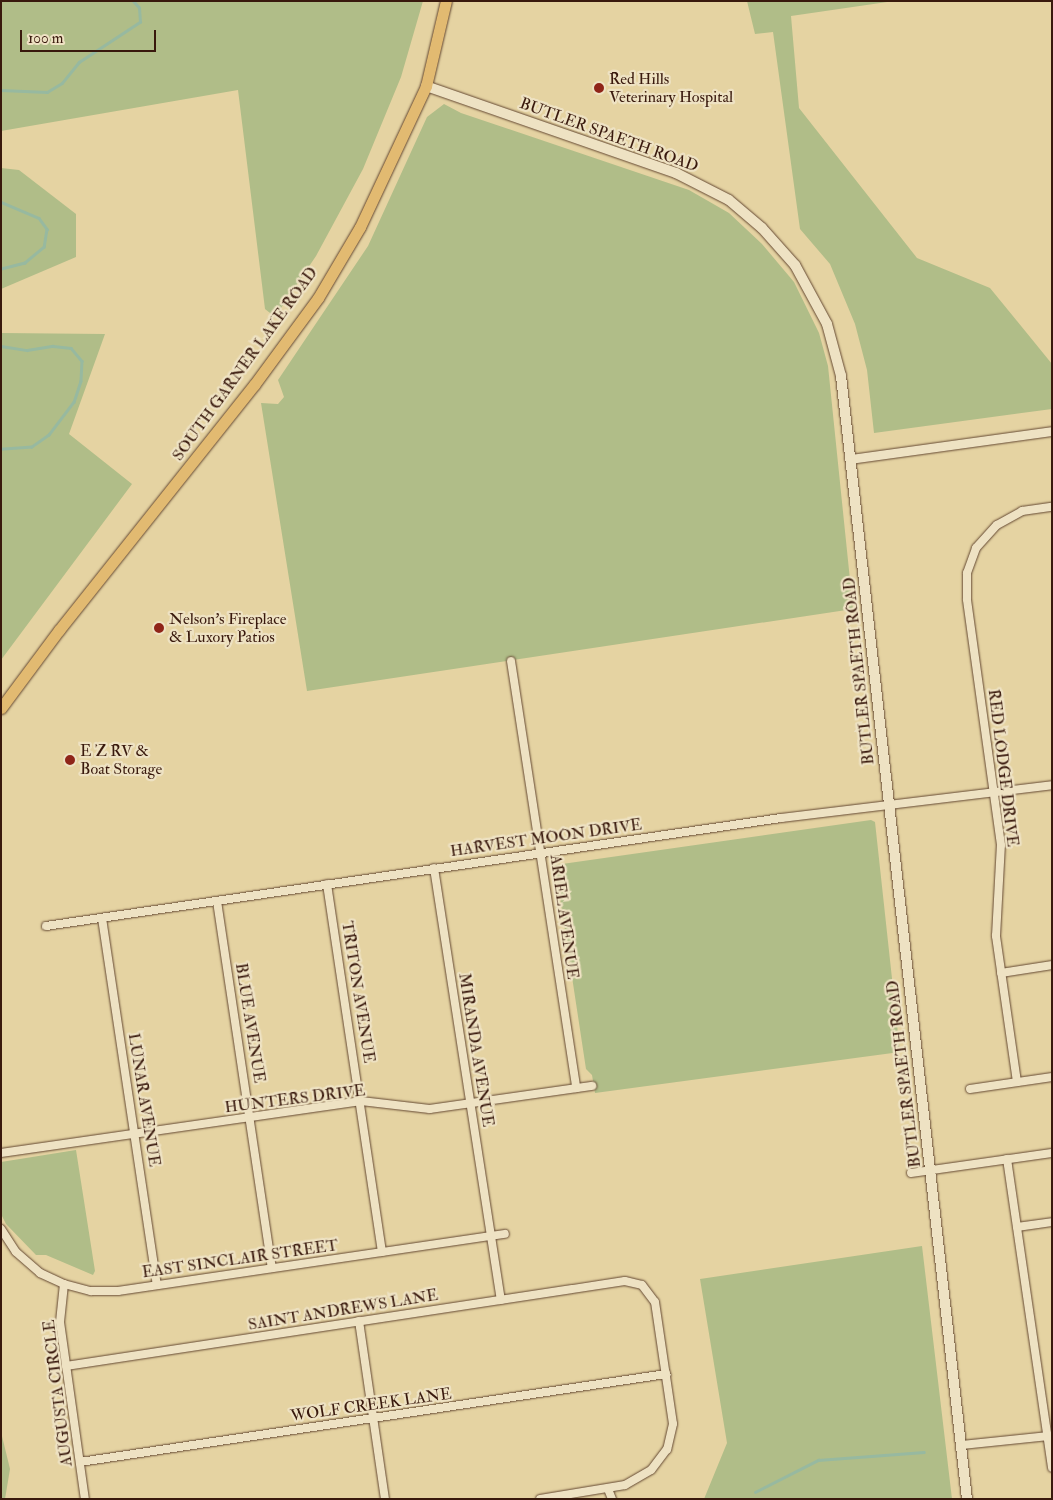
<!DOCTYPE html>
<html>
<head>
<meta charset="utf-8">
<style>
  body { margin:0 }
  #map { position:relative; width:1053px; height:1500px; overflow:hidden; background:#e5d3a2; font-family:"IM FELL Double Pica",serif }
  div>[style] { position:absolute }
  .green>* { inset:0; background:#b0bd88 }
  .stream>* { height:2.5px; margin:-1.25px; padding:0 1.25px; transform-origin:1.25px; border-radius:1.25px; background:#97b9a0 }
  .roads { filter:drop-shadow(0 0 1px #644832) drop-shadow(0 0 1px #644832) }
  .minor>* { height:8px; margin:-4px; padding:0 4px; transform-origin:4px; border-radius:4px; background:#eee2c3 }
  .tertiary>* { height:9px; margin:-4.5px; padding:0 4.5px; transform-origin:4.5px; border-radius:4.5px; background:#eee2c3 }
  .secondary>* { height:10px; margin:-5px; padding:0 5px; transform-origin:5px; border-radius:5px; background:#eee2c3 }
  .primary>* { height:11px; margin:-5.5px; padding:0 5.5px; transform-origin:5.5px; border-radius:5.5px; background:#e2ba71 }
  .dots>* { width:14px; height:14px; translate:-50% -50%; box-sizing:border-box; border:2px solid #eee2c3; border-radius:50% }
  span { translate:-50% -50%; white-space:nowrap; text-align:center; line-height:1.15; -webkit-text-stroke:4.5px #eee2c3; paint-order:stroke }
  .poi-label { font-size:16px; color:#39190d }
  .left { translate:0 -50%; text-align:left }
  .street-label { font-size:16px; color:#39190d }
  .frame { position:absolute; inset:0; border:2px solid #39190d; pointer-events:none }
  .scale { position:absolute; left:20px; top:30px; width:136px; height:22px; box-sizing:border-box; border:2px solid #39190d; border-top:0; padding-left:6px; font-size:15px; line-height:18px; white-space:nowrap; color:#39190d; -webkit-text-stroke:4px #eee2c3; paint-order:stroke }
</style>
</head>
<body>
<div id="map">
  <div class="green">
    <div style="clip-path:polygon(1px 1px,423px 1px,401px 77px,363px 169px,316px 256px,275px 317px,265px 309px,238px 90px,1px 131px)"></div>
    <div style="clip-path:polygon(747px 1px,894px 1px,791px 16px,799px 108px,917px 258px,990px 288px,1052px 364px,1052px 409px,874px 433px,867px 370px,855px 324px,830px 264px,800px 229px,773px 32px,755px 34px)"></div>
    <div style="clip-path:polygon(444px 104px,461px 113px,689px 190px,729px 213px,762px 244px,794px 282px,819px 333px,828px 366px,853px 609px,307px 691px,261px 403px,278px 404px,284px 397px,278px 380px,368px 246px,427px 117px)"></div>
    <div style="clip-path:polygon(1px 168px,19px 170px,76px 214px,76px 257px,1px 289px)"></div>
    <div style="clip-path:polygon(1px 333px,105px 334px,69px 434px,132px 484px,1px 660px)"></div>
    <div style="clip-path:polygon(871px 820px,875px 822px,900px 1052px,595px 1093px,592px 1075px,586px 1069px,555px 865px)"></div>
    <div style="clip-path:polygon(76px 1150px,95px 1271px,93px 1275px,46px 1255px,36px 1255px,6px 1224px,1px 1214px,1px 1162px)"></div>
    <div style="clip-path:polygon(922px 1246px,952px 1499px,704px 1499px,727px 1443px,700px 1279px)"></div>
    <div style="clip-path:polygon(1px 1432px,10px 1469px,5px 1499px,1px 1499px)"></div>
  </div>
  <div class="stream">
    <div style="left:1px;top:90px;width:46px;rotate:2.5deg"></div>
    <div style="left:47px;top:92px;width:17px;rotate:-31deg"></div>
    <div style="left:62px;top:83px;width:27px;rotate:-51deg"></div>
    <div style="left:79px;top:62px;width:73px;rotate:-33.3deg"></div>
    <div style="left:140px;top:22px;width:14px;rotate:-94deg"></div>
    <div style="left:139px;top:8px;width:9px;rotate:-131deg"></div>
    <div style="left:1px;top:202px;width:41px;rotate:22.8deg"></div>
    <div style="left:39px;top:218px;width:14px;rotate:54deg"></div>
    <div style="left:47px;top:229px;width:18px;rotate:99deg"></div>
    <div style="left:44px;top:247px;width:25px;rotate:140deg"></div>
    <div style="left:25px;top:263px;width:25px;rotate:166deg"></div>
    <div style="left:1px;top:346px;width:26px;rotate:9deg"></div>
    <div style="left:27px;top:350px;width:26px;rotate:-9deg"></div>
    <div style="left:53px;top:346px;width:18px;rotate:6deg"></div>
    <div style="left:71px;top:348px;width:17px;rotate:50deg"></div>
    <div style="left:82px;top:361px;width:20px;rotate:93deg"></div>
    <div style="left:81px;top:381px;width:22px;rotate:108deg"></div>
    <div style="left:74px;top:402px;width:41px;rotate:127.1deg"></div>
    <div style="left:49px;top:435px;width:21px;rotate:145deg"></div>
    <div style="left:32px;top:447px;width:31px;rotate:176deg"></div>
    <div style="left:755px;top:1492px;width:71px;rotate:-26.9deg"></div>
    <div style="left:818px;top:1460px;width:106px;rotate:-4.3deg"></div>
  </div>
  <div class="roads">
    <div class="minor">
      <div style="left:511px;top:661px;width:432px;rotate:81.3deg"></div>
      <div style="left:434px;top:868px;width:437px;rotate:81.2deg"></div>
      <div style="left:327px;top:884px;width:372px;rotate:81.5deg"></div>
      <div style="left:217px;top:901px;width:371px;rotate:81.5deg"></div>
      <div style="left:102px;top:918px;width:371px;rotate:81.5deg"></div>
      <div style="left:46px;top:926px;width:743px;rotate:-8.36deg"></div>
      <div style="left:781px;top:818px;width:273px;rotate:-6.9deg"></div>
      <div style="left:1001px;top:973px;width:52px;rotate:-8.9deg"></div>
      <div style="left:1017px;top:1082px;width:148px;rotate:-98.2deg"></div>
      <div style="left:996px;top:936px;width:91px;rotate:-86.9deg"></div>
      <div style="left:1001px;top:845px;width:248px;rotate:-97.9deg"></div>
      <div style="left:967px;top:599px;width:26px;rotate:-90deg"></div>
      <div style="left:967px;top:573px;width:27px;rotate:-70deg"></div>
      <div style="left:976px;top:548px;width:31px;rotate:-48deg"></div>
      <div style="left:997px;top:525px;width:29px;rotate:-29deg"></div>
      <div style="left:1022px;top:511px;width:30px;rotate:-8deg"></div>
      <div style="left:970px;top:1089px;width:83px;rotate:-8.3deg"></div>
      <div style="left:1px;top:1153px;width:364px;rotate:-8.2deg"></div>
      <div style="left:361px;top:1101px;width:69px;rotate:6.6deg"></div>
      <div style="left:430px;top:1109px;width:164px;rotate:-8.1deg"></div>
      <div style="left:1007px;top:1159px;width:312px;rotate:81.7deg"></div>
      <div style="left:911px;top:1173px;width:142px;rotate:-8.1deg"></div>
      <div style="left:1017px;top:1227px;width:35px;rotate:-8deg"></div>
      <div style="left:1px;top:1229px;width:27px;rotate:57deg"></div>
      <div style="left:16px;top:1252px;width:32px;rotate:41deg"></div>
      <div style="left:40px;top:1273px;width:26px;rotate:25deg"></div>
      <div style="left:64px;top:1284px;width:28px;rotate:15deg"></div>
      <div style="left:91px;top:1291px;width:27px"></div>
      <div style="left:118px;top:1291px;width:391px;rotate:-8.4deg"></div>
      <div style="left:64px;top:1284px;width:38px;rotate:96deg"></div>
      <div style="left:60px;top:1322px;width:179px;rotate:82deg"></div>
      <div style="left:359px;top:1321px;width:180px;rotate:81.7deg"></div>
      <div style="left:66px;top:1366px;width:565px;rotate:-8.65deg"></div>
      <div style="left:625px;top:1281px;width:17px;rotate:13deg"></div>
      <div style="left:642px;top:1285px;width:21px;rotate:53deg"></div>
      <div style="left:655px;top:1302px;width:123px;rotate:81.6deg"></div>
      <div style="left:673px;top:1424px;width:26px;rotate:103deg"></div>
      <div style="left:667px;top:1449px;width:26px;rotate:127deg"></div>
      <div style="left:651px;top:1470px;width:30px;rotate:150deg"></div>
      <div style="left:625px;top:1485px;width:86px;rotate:170.6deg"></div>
      <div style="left:961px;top:1445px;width:89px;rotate:-5.8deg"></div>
      <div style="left:80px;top:1462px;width:593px;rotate:-8.54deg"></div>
      <div style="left:608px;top:1489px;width:11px;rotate:68deg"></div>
    </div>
    <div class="tertiary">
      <div style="left:850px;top:459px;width:204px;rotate:-7.9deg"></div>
    </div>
    <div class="secondary">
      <div style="left:426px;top:86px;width:265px;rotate:19.2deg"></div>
      <div style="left:676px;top:173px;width:59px;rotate:27deg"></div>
      <div style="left:729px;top:200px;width:43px;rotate:40.3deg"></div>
      <div style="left:762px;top:228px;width:50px;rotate:48.3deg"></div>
      <div style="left:795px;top:265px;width:67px;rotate:61.5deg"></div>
      <div style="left:827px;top:324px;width:54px;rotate:74.9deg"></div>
      <div style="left:841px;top:376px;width:1130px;rotate:83.6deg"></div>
    </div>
    <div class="primary">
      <div style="left:1px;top:708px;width:97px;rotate:-53.4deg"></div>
      <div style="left:59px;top:630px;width:313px;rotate:-51.5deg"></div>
      <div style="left:254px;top:385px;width:108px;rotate:-53.7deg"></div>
      <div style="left:318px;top:298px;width:82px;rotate:-59.4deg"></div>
      <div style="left:360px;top:227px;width:156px;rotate:-64.9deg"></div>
      <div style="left:426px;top:86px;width:87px;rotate:-76.8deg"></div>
    </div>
  </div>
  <div class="dots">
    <div style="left:599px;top:88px;background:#8f2418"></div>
    <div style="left:159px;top:628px;background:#8f2418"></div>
    <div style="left:70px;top:760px;background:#8f2418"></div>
  </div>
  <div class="poi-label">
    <span class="left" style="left:609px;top:88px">Red Hills<br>Veterinary Hospital</span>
    <span class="left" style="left:169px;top:628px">Nelson's Fireplace<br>&amp; Luxory Patios</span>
    <span class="left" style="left:80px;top:760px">E Z RV &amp;<br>Boat Storage</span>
  </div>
  <div class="street-label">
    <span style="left:609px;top:135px;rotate:20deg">BUTLER SPAETH ROAD</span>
    <span style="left:245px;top:364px;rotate:-54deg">SOUTH GARNER LAKE ROAD</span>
    <span style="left:859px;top:671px;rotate:-96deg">BUTLER SPAETH ROAD</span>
    <span style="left:1003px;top:768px;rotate:83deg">RED LODGE DRIVE</span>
    <span style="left:546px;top:838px;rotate:-8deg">HARVEST MOON DRIVE</span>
    <span style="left:564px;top:917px;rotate:82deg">ARIEL AVENUE</span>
    <span style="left:358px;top:992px;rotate:81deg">TRITON AVENUE</span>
    <span style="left:250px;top:1023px;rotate:81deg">BLUE AVENUE</span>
    <span style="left:476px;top:1050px;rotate:81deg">MIRANDA AVENUE</span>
    <span style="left:904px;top:1074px;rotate:-97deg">BUTLER SPAETH ROAD</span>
    <span style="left:295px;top:1099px;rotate:-7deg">HUNTERS DRIVE</span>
    <span style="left:144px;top:1100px;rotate:81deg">LUNAR AVENUE</span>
    <span style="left:240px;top:1259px;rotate:-8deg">EAST SINCLAIR STREET</span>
    <span style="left:343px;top:1310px;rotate:-9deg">SAINT ANDREWS LANE</span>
    <span style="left:58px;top:1393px;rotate:-97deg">AUGUSTA CIRCLE</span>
    <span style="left:371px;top:1405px;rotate:-8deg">WOLF CREEK LANE</span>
  </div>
  <div class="frame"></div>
  <div class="scale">100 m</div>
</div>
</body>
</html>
